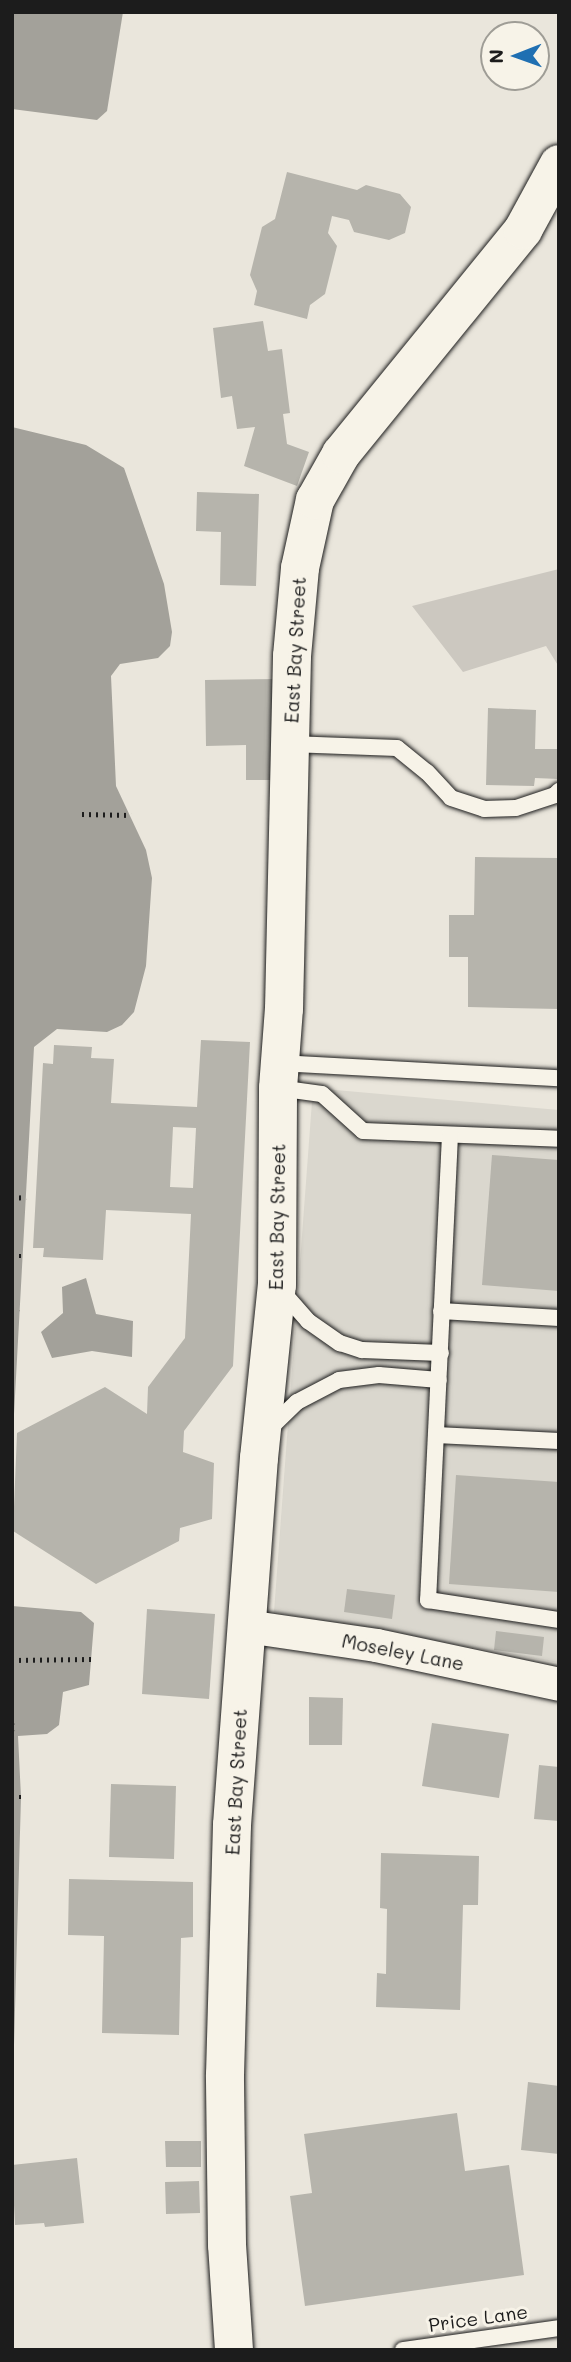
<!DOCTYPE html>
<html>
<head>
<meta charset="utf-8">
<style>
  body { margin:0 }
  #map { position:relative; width:571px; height:2362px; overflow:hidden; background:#eae6dc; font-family:Mali,sans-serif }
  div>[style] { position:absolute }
  .built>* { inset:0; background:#dad7ce }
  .green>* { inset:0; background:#ccc8c0 }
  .water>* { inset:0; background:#a3a19a }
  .building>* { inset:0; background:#b6b4ac }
  .path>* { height:4.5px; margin-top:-2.25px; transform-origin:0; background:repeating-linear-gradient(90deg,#1c1c1c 0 2px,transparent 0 7px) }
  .roads { filter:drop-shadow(0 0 2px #1c1c1c) drop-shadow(0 0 2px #1c1c1c) }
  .service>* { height:16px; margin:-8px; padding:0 8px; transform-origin:8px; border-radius:8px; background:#f7f3e8 }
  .minor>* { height:33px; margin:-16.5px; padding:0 16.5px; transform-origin:16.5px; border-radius:16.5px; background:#f7f3e8 }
  .trunk>* { height:38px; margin:-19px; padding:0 19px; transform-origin:19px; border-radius:19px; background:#f7f3e8 }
  span { translate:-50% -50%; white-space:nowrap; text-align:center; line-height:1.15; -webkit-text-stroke:6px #f7f3e8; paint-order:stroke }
  .street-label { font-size:19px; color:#1c1c1c }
  .frame { position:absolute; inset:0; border:14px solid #1c1c1c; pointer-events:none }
  .north { position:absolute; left:480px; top:21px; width:70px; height:70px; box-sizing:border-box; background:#f7f3e8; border:2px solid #9f9d96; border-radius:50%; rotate:269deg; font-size:19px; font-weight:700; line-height:28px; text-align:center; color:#1c1c1c }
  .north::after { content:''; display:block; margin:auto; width:24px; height:32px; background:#1f6fb2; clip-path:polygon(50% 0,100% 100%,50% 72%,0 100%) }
</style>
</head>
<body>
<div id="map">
  <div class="built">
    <div style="clip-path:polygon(313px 1088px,559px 1110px,559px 1663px,274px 1612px)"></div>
  </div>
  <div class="green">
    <div style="clip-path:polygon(559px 569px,559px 667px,546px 646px,463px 672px,412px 606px)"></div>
  </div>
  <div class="water">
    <div style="clip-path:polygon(12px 12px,123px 12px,107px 111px,97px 120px,12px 109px)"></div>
    <div style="clip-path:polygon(12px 427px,86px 445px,124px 468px,164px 584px,172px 632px,170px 646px,158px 658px,120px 664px,111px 676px,116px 786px,146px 850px,152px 878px,146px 966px,134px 1012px,122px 1025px,107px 1032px,57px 1029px,34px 1047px,12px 1451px)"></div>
    <div style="clip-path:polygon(86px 1278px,96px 1314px,133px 1321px,132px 1357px,92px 1351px,52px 1358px,41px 1332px,63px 1313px,62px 1287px)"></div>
    <div style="clip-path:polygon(12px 1606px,81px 1612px,94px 1623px,89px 1685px,63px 1692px,59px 1725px,47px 1734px,18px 1736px,21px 1797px,12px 2116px)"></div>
  </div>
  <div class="building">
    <div style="clip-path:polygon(287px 172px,357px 190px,366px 185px,400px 194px,411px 207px,405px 233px,389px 240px,354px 232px,349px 220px,332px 216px,328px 233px,337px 246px,325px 294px,310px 305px,307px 319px,254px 305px,257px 291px,250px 275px,262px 227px,275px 219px)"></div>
    <div style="clip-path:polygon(263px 321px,268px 351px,282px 349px,290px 413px,283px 414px,287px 444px,309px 452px,297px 486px,244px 466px,255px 427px,237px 429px,232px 396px,221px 398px,213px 328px)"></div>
    <div style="clip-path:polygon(197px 492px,259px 494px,256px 586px,220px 585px,221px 532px,196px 531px)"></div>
    <div style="clip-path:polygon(283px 679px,283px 780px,246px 780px,246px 745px,206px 746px,205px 680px)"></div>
    <div style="clip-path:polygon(488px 708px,536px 710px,535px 749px,559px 749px,559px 779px,535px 778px,534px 786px,486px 785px)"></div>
    <div style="clip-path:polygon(475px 857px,559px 858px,559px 1009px,468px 1007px,468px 957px,449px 957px,449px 915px,474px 915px)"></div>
    <div style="clip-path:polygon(evenodd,201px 1040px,250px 1042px,233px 1366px,184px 1431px,183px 1452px,214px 1463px,212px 1519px,180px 1528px,179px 1541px,96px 1584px,13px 1531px,17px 1433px,105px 1387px,147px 1414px,148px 1387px,185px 1338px,191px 1214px,106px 1210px,103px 1260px,43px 1257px,44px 1248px,33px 1248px,43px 1063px,53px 1064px,54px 1045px,92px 1047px,91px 1058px,114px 1059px,111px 1103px,197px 1107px,201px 1040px,173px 1127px,196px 1128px,193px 1188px,170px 1187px,173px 1127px)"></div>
    <div style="clip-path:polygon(492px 1155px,559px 1160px,559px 1291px,482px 1285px)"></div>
    <div style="clip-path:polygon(456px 1475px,559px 1482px,559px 1592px,449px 1584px)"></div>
    <div style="clip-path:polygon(347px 1589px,395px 1595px,392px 1619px,344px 1612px)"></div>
    <div style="clip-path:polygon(147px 1609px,215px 1614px,209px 1699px,142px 1694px)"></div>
    <div style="clip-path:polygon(496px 1631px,544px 1637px,542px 1656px,494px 1650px)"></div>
    <div style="clip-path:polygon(309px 1697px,343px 1698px,342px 1745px,309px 1745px)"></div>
    <div style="clip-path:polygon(432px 1723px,509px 1734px,499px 1798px,422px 1786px)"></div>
    <div style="clip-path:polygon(539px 1765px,559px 1767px,559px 1821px,534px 1819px)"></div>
    <div style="clip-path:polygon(111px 1784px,176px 1786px,174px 1859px,109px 1857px)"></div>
    <div style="clip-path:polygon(381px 1853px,479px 1856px,478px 1905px,463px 1905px,460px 2010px,376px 2007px,377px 1973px,386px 1974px,387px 1909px,380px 1908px)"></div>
    <div style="clip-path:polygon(69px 1879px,193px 1882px,193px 1937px,181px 1938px,179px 2035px,102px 2033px,104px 1936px,68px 1935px)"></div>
    <div style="clip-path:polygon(528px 2082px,559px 2086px,559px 2154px,521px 2150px)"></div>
    <div style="clip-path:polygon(457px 2113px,465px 2171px,509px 2165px,524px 2275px,305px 2306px,290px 2196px,312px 2193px,304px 2134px)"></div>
    <div style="clip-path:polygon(165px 2141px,201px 2141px,201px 2167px,166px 2167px)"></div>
    <div style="clip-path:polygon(77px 2158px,84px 2223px,45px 2227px,44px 2223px,15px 2225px,12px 2165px)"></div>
    <div style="clip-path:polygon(199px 2181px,200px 2213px,166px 2214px,165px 2182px)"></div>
  </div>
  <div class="path">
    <div style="left:82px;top:814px;width:49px;rotate:1.2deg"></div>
    <div style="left:12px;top:1198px;width:14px;rotate:-4deg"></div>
    <div style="left:12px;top:1256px;width:11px"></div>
    <div style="left:12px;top:1311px;width:7px;rotate:8deg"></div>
    <div style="left:12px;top:1364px;width:4px;rotate:14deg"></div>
    <div style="left:12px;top:1413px;width:3px"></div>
    <div style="left:12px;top:1660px;width:79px;rotate:-0.7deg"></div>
    <div style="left:12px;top:1723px;width:8px;rotate:90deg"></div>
    <div style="left:12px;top:1735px;width:6px;rotate:9deg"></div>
    <div style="left:12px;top:1797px;width:9px"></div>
    <div style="left:12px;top:1997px;width:4px"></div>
    <div style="left:12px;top:2104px;width:2px"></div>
  </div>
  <div class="roads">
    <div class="service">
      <div style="left:290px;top:744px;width:107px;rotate:2.1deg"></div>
      <div style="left:397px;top:748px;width:38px;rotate:39deg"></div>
      <div style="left:427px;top:772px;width:35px;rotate:47deg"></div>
      <div style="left:451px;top:798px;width:35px;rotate:18deg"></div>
      <div style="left:484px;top:809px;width:32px;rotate:-2deg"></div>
      <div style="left:516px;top:808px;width:41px;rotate:-18.4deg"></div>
      <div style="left:555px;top:795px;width:6px;rotate:-45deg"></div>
      <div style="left:279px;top:1063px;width:280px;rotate:3.1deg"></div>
      <div style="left:278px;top:1088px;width:44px;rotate:7.8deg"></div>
      <div style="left:322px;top:1094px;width:55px;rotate:42.1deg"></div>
      <div style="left:363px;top:1131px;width:196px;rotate:2.3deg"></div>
      <div style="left:450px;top:1135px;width:466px;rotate:92.7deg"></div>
      <div style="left:428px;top:1600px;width:133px;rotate:8.7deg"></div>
      <div style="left:280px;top:1289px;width:43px;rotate:48.8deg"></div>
      <div style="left:308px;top:1321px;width:39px;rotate:35deg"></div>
      <div style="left:340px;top:1343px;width:23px;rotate:18deg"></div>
      <div style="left:362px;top:1350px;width:79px;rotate:2.2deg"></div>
      <div style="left:441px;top:1311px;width:118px;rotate:3.4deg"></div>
      <div style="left:266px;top:1432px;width:43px;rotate:-44.1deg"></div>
      <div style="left:297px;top:1402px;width:47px;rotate:-27.6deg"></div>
      <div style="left:339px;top:1380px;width:40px;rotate:-7.1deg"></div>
      <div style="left:379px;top:1375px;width:60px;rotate:4.8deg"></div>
      <div style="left:436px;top:1435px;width:123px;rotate:2.8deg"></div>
      <div style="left:403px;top:2350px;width:158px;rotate:-8deg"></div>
    </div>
    <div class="minor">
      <div style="left:246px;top:1626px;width:131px;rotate:8.3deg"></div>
      <div style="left:376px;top:1645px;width:187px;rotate:12deg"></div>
    </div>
    <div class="trunk">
      <div style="left:234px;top:2350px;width:105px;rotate:-93.8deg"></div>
      <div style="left:227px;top:2245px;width:170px;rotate:-90.7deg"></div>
      <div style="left:225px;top:2075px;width:250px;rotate:-88.4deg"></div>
      <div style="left:232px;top:1825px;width:368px;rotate:-85.8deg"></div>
      <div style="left:259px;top:1458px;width:174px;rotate:-84.1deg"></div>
      <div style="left:277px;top:1285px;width:197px;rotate:-89.7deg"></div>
      <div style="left:278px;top:1088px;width:79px;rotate:-85.7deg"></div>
      <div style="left:284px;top:1009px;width:353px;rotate:-88.7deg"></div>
      <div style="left:292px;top:656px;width:88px;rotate:-84.8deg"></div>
      <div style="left:300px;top:568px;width:70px;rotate:-77.6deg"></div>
      <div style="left:315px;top:500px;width:53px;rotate:-60.5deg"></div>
      <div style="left:341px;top:454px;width:289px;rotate:-50.9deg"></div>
      <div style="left:523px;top:230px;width:75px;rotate:-61.4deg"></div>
    </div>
  </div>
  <div class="street-label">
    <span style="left:295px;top:650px;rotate:-87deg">East Bay Street</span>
    <span style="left:277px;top:1217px;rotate:-89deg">East Bay Street</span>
    <span style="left:403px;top:1652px;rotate:11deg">Moseley Lane</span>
    <span style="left:236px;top:1782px;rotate:-87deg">East Bay Street</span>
    <span style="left:478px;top:2318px;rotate:-8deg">Price Lane</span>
  </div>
  <div class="frame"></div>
  <div class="north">N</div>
</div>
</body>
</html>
